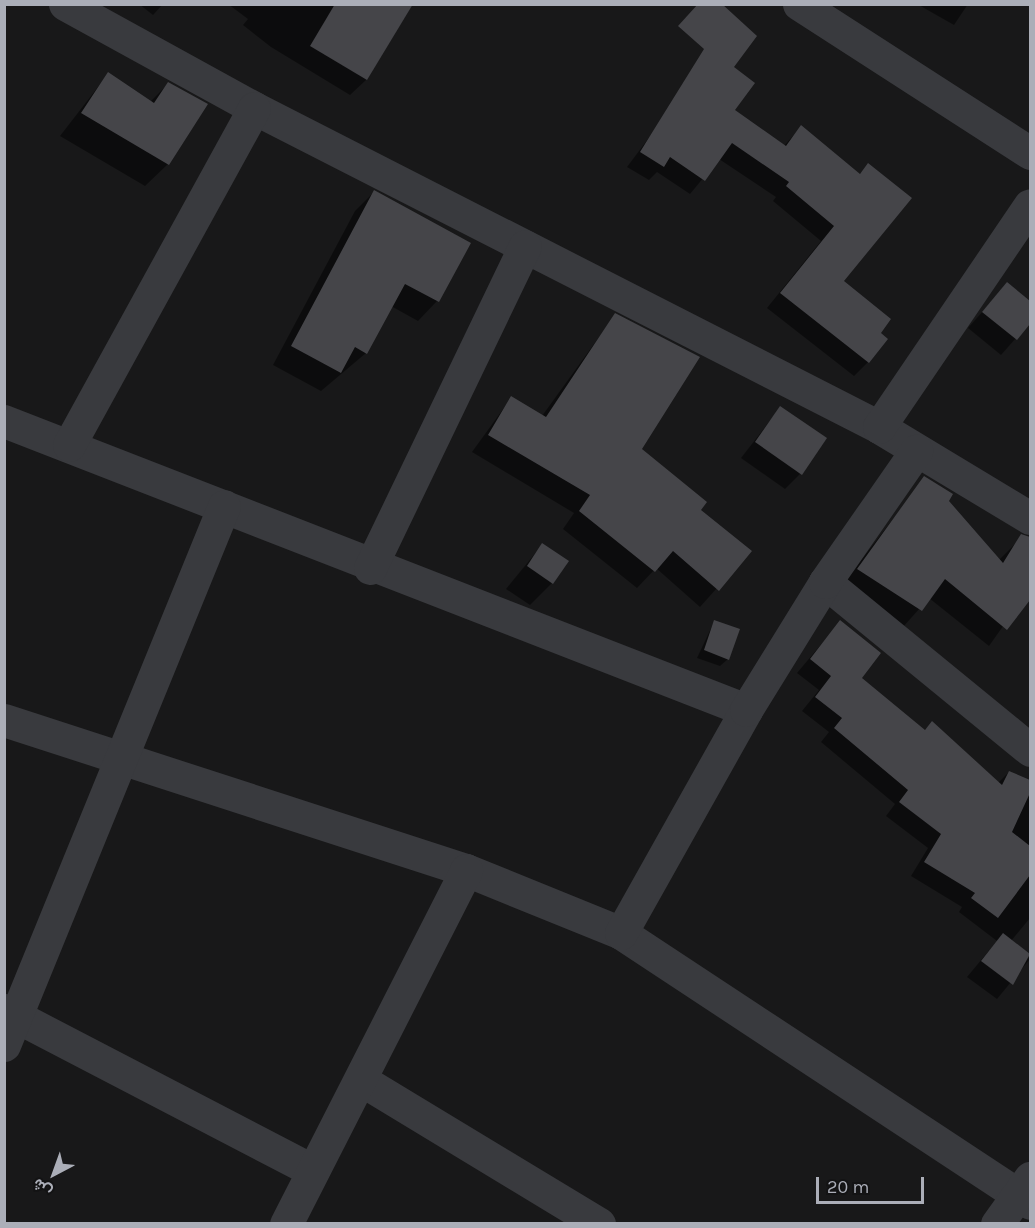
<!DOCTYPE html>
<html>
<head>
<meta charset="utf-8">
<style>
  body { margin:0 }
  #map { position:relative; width:1035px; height:1228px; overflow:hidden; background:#181819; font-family:Karla,Vazirmatn,sans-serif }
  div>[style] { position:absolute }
  .shadow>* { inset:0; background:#0007 }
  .building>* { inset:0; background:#454549 }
  .street>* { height:33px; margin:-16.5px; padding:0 16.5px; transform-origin:16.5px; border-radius:16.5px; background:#393a3e }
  span { translate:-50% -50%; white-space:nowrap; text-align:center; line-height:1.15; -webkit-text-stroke:4.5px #131314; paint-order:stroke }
  .frame { position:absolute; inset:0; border:6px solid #abaeb8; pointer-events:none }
  .north { position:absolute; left:24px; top:1144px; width:60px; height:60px; -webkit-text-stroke:4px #131314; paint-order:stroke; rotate:221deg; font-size:16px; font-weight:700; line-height:24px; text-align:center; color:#abaeb8 }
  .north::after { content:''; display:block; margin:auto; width:21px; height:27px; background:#abaeb8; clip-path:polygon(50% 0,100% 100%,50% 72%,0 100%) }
  .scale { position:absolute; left:816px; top:1177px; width:108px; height:27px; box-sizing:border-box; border:3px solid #abaeb8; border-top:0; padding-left:8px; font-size:18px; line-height:21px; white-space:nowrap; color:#abaeb8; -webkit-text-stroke:4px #131314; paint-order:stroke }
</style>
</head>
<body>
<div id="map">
  <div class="shadow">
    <div style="clip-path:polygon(139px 4px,163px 4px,153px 15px)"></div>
    <div style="clip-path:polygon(228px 4px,411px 4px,366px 80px,350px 95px,271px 47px,243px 25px,248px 19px)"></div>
    <div style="clip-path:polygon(917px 4px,968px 4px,954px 25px)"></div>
    <div style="clip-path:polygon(108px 74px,150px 102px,168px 84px,168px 164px,145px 186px,60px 136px)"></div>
    <div style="clip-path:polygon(733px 111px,783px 147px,801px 127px,859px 175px,869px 165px,842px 281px,879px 334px,868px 362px,854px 376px,767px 308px,821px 241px,773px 201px,776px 197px,719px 159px,690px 194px,657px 172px,649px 180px,627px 167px,657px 127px)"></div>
    <div style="clip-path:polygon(374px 192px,469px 243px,437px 301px,418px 321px,391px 306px,366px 353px,321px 391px,273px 365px,355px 211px)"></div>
    <div style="clip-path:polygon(1007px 284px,1030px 303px,1030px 322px,1001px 355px,968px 328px)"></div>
    <div style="clip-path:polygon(615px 315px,640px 450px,699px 511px,750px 551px,700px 607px,656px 568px,637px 588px,563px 529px,574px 513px,472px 452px,511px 398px,542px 416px)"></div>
    <div style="clip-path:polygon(780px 408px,800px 474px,785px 489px,741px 458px)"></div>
    <div style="clip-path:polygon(925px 478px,999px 560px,1018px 541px,1030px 549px,1030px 588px,989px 646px,929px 598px,903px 627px,841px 586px)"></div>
    <div style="clip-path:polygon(542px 545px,552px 583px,530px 605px,506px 589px)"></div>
    <div style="clip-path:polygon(714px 622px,728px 659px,720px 666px,697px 658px)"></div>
    <div style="clip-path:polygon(840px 622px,860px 678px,924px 731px,932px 723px,998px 783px,1009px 772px,1030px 782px,1030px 918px,1011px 941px,1030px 959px,997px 999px,967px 977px,997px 941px,959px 912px,962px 907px,911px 876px,928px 848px,886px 816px,895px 804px,821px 742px,829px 732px,802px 711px,819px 690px,797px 673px)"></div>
  </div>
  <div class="building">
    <div style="clip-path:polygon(335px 4px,413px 4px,367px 80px,310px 46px)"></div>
    <div style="clip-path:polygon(698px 4px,722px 4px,757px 36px,734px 67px,755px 83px,735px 110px,786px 146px,801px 125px,860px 174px,868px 163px,912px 198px,844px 281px,891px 319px,881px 333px,888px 339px,869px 363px,780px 293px,834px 226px,786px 186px,789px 182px,732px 143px,705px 181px,670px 157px,664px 167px,640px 152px,704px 49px,678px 26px)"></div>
    <div style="clip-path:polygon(108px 72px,154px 103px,168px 82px,208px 104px,169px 165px,81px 113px)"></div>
    <div style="clip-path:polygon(374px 190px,471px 243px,439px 302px,405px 284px,367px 354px,355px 347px,341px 373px,291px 346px)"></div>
    <div style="clip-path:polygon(1007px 282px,1030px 301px,1030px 324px,1017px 340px,982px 312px)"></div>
    <div style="clip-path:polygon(615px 313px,700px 357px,642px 449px,707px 502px,701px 510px,752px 551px,719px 591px,673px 551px,655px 572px,579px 511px,590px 495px,488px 435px,511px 396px,546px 417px)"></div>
    <div style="clip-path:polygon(780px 406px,827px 438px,802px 475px,755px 442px)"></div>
    <div style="clip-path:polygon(924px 476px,953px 494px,949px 501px,1003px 563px,1021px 534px,1030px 537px,1030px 600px,1007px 630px,945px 579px,922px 611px,857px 569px)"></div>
    <div style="clip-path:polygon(542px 543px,569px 561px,553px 584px,527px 566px)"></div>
    <div style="clip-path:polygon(714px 620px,740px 629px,729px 660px,704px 650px)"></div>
    <div style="clip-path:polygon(840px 620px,881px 653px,862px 678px,925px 730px,932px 721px,1002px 785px,1009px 771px,1030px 780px,1030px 793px,1012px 832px,1030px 846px,1030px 875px,998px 918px,971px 898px,975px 893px,924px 862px,941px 834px,899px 802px,908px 790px,834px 728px,842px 718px,815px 697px,831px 676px,810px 659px)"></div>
    <div style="clip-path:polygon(1003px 933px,1030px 954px,1013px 985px,981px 961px)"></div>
  </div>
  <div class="street">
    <div style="left:65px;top:4px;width:216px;rotate:28.8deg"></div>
    <div style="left:254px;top:108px;width:702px;rotate:27.04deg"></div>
    <div style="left:879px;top:427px;width:176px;rotate:31.1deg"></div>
    <div style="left:799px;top:4px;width:275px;rotate:32.8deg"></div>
    <div style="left:4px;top:421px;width:796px;rotate:21.28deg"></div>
    <div style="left:879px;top:427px;width:268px;rotate:-55.8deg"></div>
    <div style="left:69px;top:445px;width:384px;rotate:-61.2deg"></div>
    <div style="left:370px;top:568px;width:357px;rotate:-64.3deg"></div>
    <div style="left:825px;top:582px;width:265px;rotate:39.3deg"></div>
    <div style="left:4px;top:720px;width:486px;rotate:18deg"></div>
    <div style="left:466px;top:870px;width:167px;rotate:22.1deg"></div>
    <div style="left:621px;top:933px;width:490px;rotate:33.4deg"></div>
    <div style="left:621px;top:933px;width:256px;rotate:-60.7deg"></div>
    <div style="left:746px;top:710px;width:150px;rotate:-58.3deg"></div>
    <div style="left:825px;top:582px;width:160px;rotate:-55.2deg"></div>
    <div style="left:4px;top:1010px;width:348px;rotate:27.5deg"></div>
    <div style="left:4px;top:1045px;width:582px;rotate:-67.8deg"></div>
    <div style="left:363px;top:1081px;width:276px;rotate:31.2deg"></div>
    <div style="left:286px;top:1224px;width:397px;rotate:-63deg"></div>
    <div style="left:997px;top:1224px;width:57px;rotate:-54.3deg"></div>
  </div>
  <div class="frame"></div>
  <div class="north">ش</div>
  <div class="scale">20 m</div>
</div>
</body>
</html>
